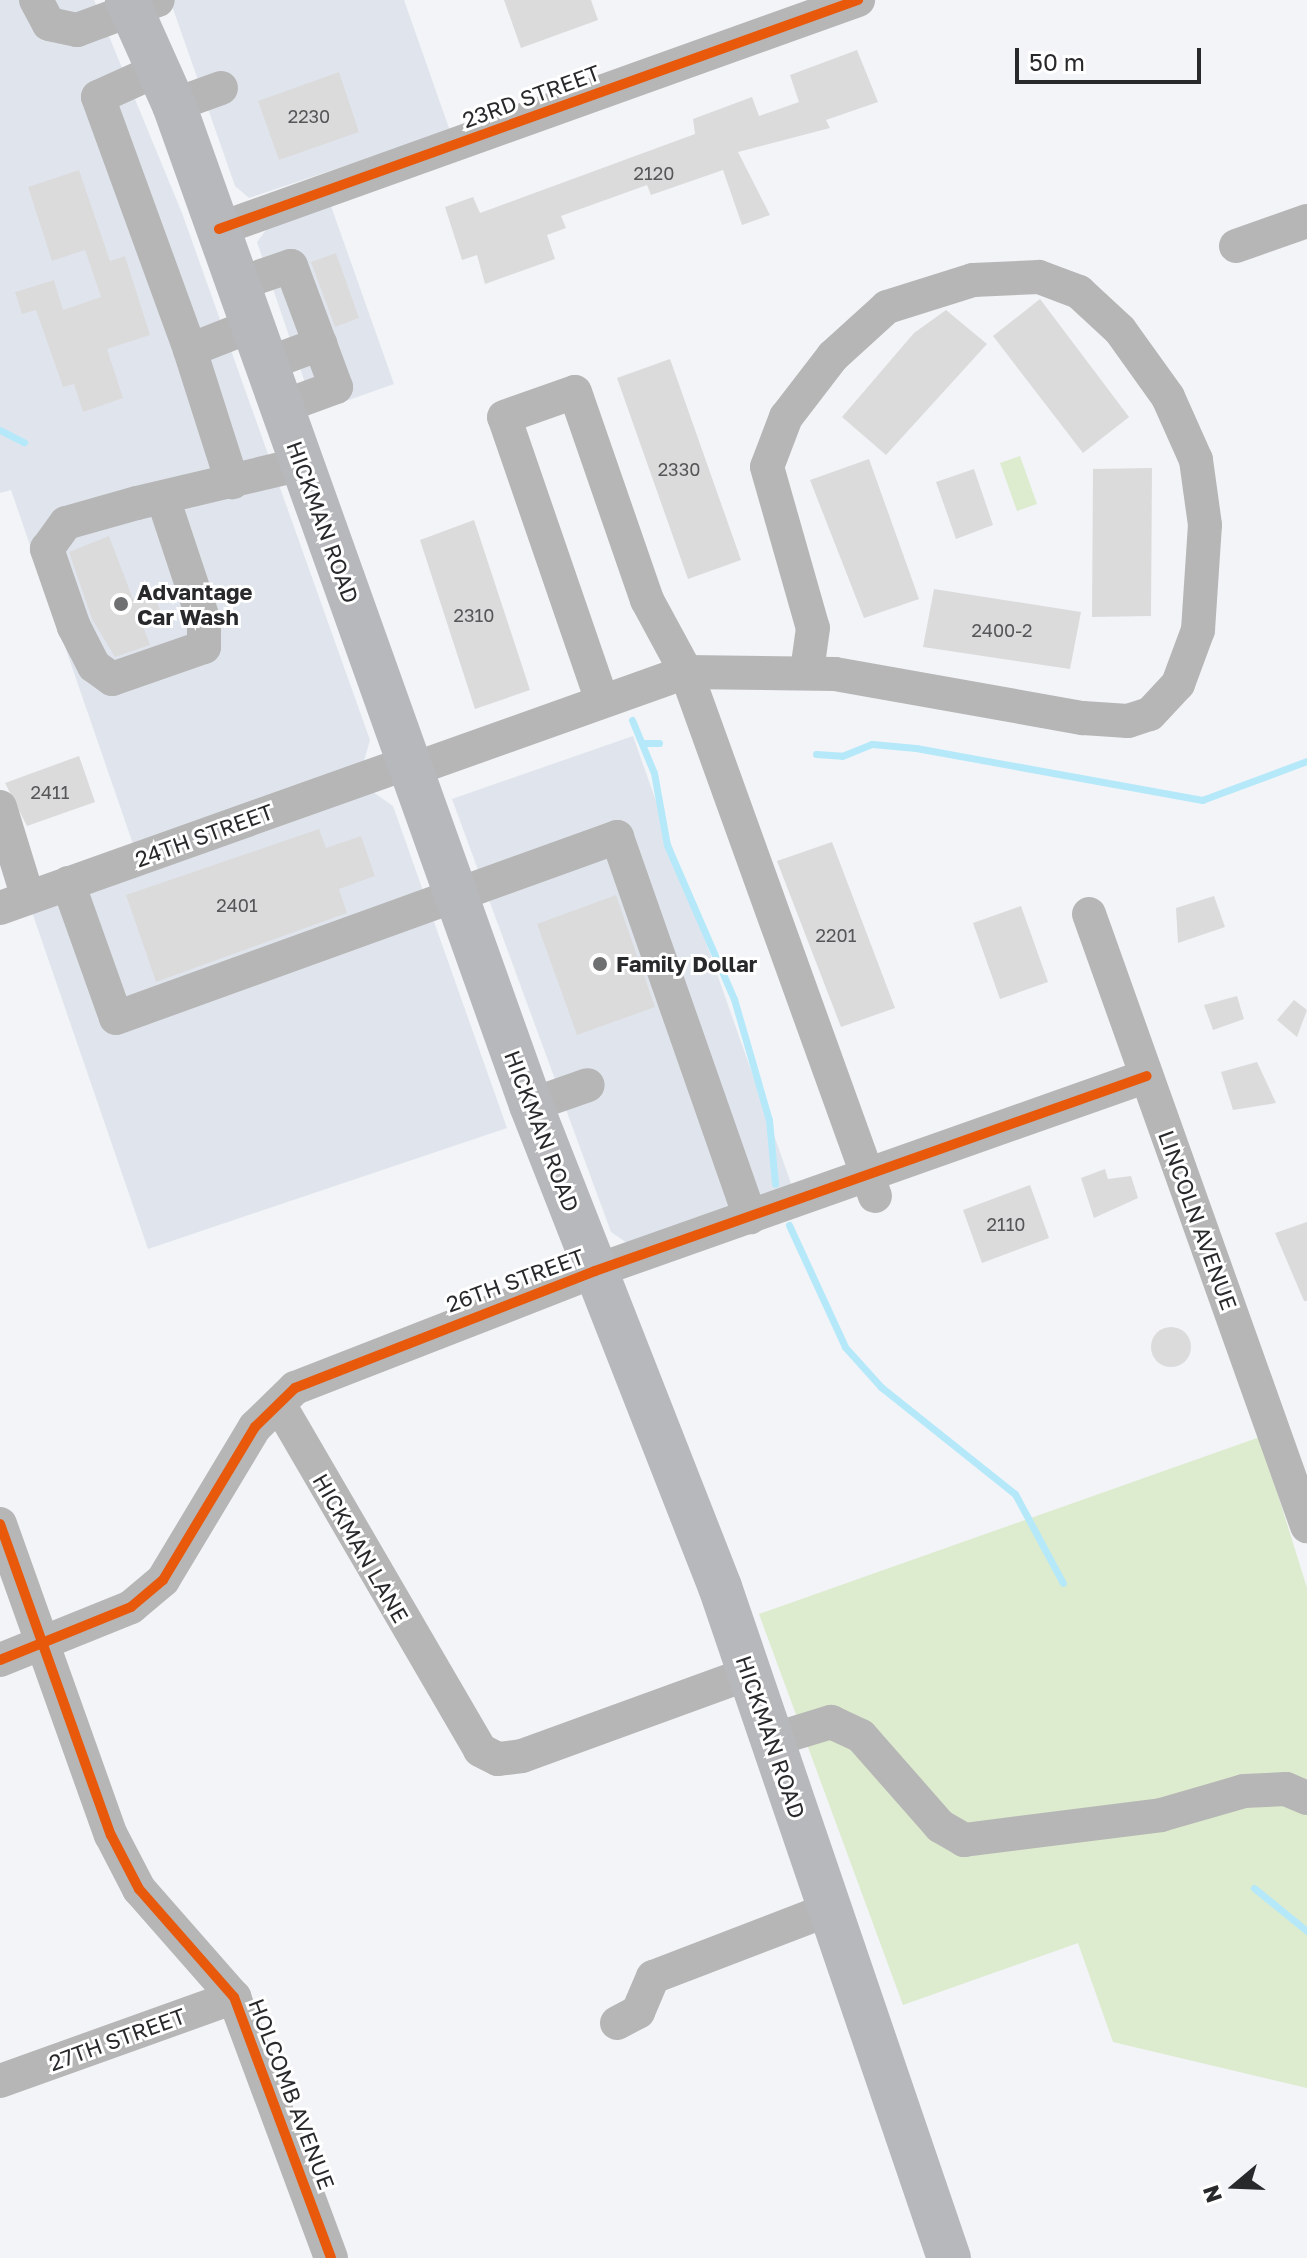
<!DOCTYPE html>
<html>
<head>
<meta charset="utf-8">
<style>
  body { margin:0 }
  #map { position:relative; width:1307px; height:2258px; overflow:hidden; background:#f2f4f7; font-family:"Golos Text",sans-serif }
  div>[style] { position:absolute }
  .built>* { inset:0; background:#e0e5ed }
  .green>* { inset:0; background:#ddebce }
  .stream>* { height:7px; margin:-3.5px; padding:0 3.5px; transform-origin:3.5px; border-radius:3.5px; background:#b5e9fa }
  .building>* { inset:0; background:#dbdbdc }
  .round { border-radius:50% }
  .minor>* { height:34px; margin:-17px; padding:0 17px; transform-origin:17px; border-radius:17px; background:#b6b6b6 }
  .major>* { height:44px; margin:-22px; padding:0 22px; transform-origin:22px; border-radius:22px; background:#b7b8bb }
  .cycleway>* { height:10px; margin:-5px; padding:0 5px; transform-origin:5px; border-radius:5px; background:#e8590c }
  .dots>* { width:22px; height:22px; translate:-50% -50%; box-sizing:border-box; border:4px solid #fff; border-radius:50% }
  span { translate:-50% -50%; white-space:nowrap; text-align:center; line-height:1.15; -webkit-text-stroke:6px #fff; paint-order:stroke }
  .number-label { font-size:18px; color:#565658 }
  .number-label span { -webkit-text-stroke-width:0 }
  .street-label { font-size:22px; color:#28292b }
  .poi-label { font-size:22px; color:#28292b; font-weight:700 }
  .left { translate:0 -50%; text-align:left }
  .north { position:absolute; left:1195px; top:2146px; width:80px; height:80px; -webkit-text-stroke:6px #fff; paint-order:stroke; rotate:251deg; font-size:22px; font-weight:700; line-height:32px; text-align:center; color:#28292b }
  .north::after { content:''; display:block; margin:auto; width:28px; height:36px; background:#28292b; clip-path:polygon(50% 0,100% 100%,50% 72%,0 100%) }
  .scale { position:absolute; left:1015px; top:48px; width:186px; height:36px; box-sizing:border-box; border:4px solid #28292b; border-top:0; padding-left:10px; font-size:24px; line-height:28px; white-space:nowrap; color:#28292b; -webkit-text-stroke:6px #fff; paint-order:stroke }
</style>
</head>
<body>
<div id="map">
  <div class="built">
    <div style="clip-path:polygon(0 0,94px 0,182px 213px,370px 740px,364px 761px,134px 847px,11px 490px,0 493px)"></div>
    <div style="clip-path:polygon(170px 0,404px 0,450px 131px,249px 198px,235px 186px)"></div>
    <div style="clip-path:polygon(331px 206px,394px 384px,315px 412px,257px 242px,266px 230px)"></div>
    <div style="clip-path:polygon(633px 736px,793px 1189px,630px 1245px,611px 1232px,452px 799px)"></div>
    <div style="clip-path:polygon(373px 792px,393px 806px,507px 1128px,148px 1249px,32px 912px)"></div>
  </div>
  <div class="green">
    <div style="clip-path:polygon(1020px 456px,1037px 504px,1017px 511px,1000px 463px)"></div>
    <div style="clip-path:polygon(1260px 1437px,1307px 1588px,1307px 2088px,1113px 2042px,1078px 1943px,903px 2005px,759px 1614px)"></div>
  </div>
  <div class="stream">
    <div style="left:0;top:430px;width:27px;rotate:27deg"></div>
    <div style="left:632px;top:720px;width:57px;rotate:67.5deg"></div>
    <div style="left:654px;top:773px;width:73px;rotate:79.8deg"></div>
    <div style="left:667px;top:845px;width:168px;rotate:66.5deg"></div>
    <div style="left:734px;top:999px;width:126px;rotate:73.9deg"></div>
    <div style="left:769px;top:1120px;width:64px;rotate:84.6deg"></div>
    <div style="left:642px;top:743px;width:17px"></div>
    <div style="left:816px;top:754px;width:26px;rotate:4deg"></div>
    <div style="left:842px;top:756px;width:32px;rotate:-22deg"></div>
    <div style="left:872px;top:744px;width:44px;rotate:5.2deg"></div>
    <div style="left:916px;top:748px;width:291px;rotate:10.3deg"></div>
    <div style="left:1202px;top:800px;width:112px;rotate:-20.4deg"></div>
    <div style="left:789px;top:1225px;width:134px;rotate:65.3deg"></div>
    <div style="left:845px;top:1347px;width:54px;rotate:48deg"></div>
    <div style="left:881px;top:1387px;width:171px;rotate:38.6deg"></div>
    <div style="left:1015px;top:1494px;width:101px;rotate:61.7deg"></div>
    <div style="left:1254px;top:1888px;width:68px;rotate:39.1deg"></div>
  </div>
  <div class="building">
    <div style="clip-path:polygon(504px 0,591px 0,598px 20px,521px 48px)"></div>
    <div style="clip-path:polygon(857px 50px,878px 102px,826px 120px,830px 128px,738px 152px,770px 215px,742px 225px,723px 170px,651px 195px,647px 185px,561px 216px,566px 228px,547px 235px,555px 259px,485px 284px,477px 255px,462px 260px,445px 207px,473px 197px,480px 213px,695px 134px,693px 119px,752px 97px,759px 116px,799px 102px,790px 75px)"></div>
    <div style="clip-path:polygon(339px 72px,359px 132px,279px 160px,258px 101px)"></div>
    <div style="clip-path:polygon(79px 170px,110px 261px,125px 256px,150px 335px,107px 349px,123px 398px,83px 412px,74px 384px,63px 387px,36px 310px,22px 314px,15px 292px,54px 280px,63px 310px,101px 297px,85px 250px,52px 261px,28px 187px)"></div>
    <div style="clip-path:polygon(336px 253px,359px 318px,335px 327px,311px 262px)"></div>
    <div style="clip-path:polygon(1040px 299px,1129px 417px,1083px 453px,993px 336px)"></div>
    <div style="clip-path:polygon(946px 310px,987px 344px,886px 455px,842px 417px,914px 333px)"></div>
    <div style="clip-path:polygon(670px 359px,741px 560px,688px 579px,617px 378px)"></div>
    <div style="clip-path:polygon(869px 459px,919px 599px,864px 618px,810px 480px)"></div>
    <div style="clip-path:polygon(1152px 468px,1151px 616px,1092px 617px,1093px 469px)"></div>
    <div style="clip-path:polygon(974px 469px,993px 525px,956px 539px,936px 482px)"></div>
    <div style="clip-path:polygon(474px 520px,530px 690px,475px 709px,420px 540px)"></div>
    <div style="clip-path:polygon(109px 536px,133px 599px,153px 591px,160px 610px,140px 618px,150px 645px,115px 657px,92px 619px,69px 552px)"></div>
    <div style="clip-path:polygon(934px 589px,1081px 612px,1070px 669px,923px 647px)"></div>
    <div style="clip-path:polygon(79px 756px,95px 802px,27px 826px,5px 783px)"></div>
    <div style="clip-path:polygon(319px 829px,326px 848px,361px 836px,375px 876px,339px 889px,347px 913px,156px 982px,126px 895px)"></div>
    <div style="clip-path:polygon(832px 842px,895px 1008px,841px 1027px,777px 861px)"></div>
    <div style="clip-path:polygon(616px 895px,655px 1007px,577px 1035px,537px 924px)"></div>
    <div style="clip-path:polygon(1214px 896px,1225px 927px,1178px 943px,1176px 908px)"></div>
    <div style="clip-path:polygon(1021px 906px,1048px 982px,1000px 999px,973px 923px)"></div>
    <div style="clip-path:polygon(1237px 996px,1244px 1019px,1213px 1030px,1204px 1005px)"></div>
    <div style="clip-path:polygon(1294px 1000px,1307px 1010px,1297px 1037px,1277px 1020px)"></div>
    <div style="clip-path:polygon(1257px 1062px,1276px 1103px,1233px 1110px,1221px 1072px)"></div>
    <div style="clip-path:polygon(1105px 1169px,1108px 1179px,1131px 1176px,1138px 1198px,1094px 1218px,1081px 1178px)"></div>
    <div style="clip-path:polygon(1030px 1185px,1049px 1238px,982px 1263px,963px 1210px)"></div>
    <div style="clip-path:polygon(1307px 1222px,1307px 1301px,1304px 1301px,1275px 1233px)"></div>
    <div class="round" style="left:1151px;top:1327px;width:40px;height:40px"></div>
  </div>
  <div class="minor">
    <div style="left:36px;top:0;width:27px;rotate:62deg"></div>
    <div style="left:49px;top:24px;width:29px;rotate:12deg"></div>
    <div style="left:77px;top:30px;width:86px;rotate:-20.3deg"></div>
    <div style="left:160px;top:69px;width:68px;rotate:155.7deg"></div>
    <div style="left:98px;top:97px;width:269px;rotate:70deg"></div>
    <div style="left:190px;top:350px;width:68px;rotate:-21.6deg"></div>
    <div style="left:174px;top:105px;width:50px;rotate:-19.9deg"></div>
    <div style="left:219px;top:229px;width:679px;rotate:-19.72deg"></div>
    <div style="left:1236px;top:246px;width:75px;rotate:-19.4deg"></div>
    <div style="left:238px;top:284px;width:56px;rotate:-18.8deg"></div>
    <div style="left:291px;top:266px;width:83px;rotate:69.6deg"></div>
    <div style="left:320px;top:344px;width:46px;rotate:69.6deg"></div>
    <div style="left:336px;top:387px;width:58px;rotate:159.7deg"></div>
    <div style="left:190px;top:350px;width:139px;rotate:72.3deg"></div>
    <div style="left:266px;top:364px;width:58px;rotate:-20.3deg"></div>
    <div style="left:163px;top:498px;width:130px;rotate:71.6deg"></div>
    <div style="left:204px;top:621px;width:26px;rotate:90deg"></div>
    <div style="left:204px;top:647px;width:97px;rotate:160.8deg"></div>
    <div style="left:112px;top:679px;width:22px;rotate:-144deg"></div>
    <div style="left:94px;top:666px;width:44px;rotate:-117.1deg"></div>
    <div style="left:74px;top:627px;width:83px;rotate:-109.1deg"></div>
    <div style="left:47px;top:549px;width:32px;rotate:-54deg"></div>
    <div style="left:66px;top:523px;width:74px;rotate:-15.7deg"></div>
    <div style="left:137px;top:503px;width:170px;rotate:-13.3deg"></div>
    <div style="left:602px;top:701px;width:300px;rotate:-109deg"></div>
    <div style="left:504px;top:417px;width:75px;rotate:-19.4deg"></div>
    <div style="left:575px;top:392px;width:220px;rotate:70.9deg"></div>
    <div style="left:647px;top:600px;width:82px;rotate:61.6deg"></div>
    <div style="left:686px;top:672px;width:557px;rotate:70.17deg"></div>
    <div style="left:411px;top:770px;width:292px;rotate:-19.6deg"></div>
    <div style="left:686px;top:672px;width:149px;rotate:0.8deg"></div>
    <div style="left:835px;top:674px;width:252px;rotate:10.1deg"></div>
    <div style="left:1083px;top:718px;width:45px;rotate:3.8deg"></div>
    <div style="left:1128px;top:721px;width:23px;rotate:-18deg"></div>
    <div style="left:1150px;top:714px;width:41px;rotate:-47deg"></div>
    <div style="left:1178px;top:684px;width:58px;rotate:-69.7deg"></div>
    <div style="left:1198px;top:630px;width:105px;rotate:-86.2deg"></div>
    <div style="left:1205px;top:525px;width:66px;rotate:-97.9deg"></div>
    <div style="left:1196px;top:460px;width:69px;rotate:-114deg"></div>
    <div style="left:1168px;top:397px;width:82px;rotate:-125.6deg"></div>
    <div style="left:1120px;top:330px;width:56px;rotate:-137.2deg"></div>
    <div style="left:1079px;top:292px;width:43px;rotate:-159.4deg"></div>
    <div style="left:1039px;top:277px;width:66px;rotate:177.4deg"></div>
    <div style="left:973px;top:280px;width:90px;rotate:162.6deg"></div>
    <div style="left:887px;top:307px;width:73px;rotate:137.8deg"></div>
    <div style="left:833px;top:356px;width:77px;rotate:127.6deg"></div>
    <div style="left:786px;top:417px;width:53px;rotate:110.8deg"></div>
    <div style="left:767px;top:467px;width:167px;rotate:74.1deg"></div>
    <div style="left:813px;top:628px;width:43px;rotate:97.9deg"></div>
    <div style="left:0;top:807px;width:95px;rotate:72.9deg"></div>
    <div style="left:68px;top:883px;width:143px;rotate:70.4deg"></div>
    <div style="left:116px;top:1018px;width:533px;rotate:-19.86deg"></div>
    <div style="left:617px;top:837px;width:403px;rotate:70.7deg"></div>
    <div style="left:0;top:908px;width:434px;rotate:-19.6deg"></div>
    <div style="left:1089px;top:914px;width:650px;rotate:70.39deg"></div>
    <div style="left:531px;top:1105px;width:60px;rotate:-19.3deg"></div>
    <div style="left:279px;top:1404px;width:400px;rotate:59.8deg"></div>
    <div style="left:480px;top:1750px;width:20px;rotate:27deg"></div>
    <div style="left:498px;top:1759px;width:24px;rotate:-7deg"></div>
    <div style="left:522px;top:1756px;width:243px;rotate:-20deg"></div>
    <div style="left:0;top:1524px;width:330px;rotate:70.4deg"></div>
    <div style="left:111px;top:1835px;width:61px;rotate:62.6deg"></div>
    <div style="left:139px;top:1889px;width:144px;rotate:48.7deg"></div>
    <div style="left:234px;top:1997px;width:278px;rotate:69.6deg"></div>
    <div style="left:0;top:1660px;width:141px;rotate:-22deg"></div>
    <div style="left:131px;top:1607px;width:42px;rotate:-40.2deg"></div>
    <div style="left:163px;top:1580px;width:179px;rotate:-59deg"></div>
    <div style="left:255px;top:1427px;width:56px;rotate:-44.3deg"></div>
    <div style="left:295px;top:1388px;width:322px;rotate:-21.3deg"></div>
    <div style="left:595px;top:1271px;width:585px;rotate:-19.46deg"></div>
    <div style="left:772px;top:1740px;width:62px;rotate:-17deg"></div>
    <div style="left:831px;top:1722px;width:33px;rotate:25deg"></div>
    <div style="left:861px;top:1736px;width:120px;rotate:48.7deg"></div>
    <div style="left:940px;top:1826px;width:28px;rotate:30deg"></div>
    <div style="left:964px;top:1840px;width:199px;rotate:-7.2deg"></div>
    <div style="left:1161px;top:1815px;width:86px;rotate:-16.1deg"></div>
    <div style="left:1244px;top:1791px;width:42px;rotate:-2.7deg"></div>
    <div style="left:1286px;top:1789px;width:23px;rotate:23deg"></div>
    <div style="left:617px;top:2023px;width:24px;rotate:-28deg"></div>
    <div style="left:638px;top:2012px;width:38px;rotate:-67deg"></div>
    <div style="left:653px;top:1977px;width:190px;rotate:-21deg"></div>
    <div style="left:0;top:2081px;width:249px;rotate:-19.7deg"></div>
  </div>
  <div class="major">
    <div style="left:127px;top:0;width:115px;rotate:65.9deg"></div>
    <div style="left:174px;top:105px;width:1062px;rotate:70.35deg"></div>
    <div style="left:531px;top:1105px;width:518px;rotate:68.59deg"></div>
    <div style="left:720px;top:1587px;width:709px;rotate:71.16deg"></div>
  </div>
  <div class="cycleway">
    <div style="left:219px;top:229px;width:679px;rotate:-19.72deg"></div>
    <div style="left:0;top:1524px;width:330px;rotate:70.4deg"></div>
    <div style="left:111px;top:1835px;width:61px;rotate:62.6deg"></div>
    <div style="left:139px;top:1889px;width:144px;rotate:48.7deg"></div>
    <div style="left:234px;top:1997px;width:278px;rotate:69.6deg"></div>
    <div style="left:0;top:1660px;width:141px;rotate:-22deg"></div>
    <div style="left:131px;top:1607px;width:42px;rotate:-40.2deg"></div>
    <div style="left:163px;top:1580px;width:179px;rotate:-59deg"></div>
    <div style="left:255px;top:1427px;width:56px;rotate:-44.3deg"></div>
    <div style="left:295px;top:1388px;width:322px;rotate:-21.3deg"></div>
    <div style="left:595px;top:1271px;width:585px;rotate:-19.46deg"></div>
  </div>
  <div class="dots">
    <div style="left:121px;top:604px;background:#6f7072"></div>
    <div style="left:600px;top:964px;background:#6f7072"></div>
  </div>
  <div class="number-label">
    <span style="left:309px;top:116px">2230</span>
    <span style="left:654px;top:173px">2120</span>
    <span style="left:679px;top:469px">2330</span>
    <span style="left:474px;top:615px">2310</span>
    <span style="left:1002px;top:630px">2400-2</span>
    <span style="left:50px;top:792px">2411</span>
    <span style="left:237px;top:905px">2401</span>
    <span style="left:836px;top:935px">2201</span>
    <span style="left:1006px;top:1224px">2110</span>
  </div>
  <div class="street-label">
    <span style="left:531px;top:96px;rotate:-20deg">23RD STREET</span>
    <span style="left:323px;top:522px;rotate:70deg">HICKMAN ROAD</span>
    <span style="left:204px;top:835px;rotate:-20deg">24TH STREET</span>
    <span style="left:542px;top:1131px;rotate:69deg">HICKMAN ROAD</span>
    <span style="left:1198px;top:1220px;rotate:70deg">LINCOLN AVENUE</span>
    <span style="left:515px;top:1280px;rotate:-20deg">26TH STREET</span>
    <span style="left:361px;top:1548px;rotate:60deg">HICKMAN LANE</span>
    <span style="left:771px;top:1737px;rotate:71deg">HICKMAN ROAD</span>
    <span style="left:117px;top:2039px;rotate:-20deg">27TH STREET</span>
    <span style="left:292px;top:2094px;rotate:69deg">HOLCOMB AVENUE</span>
  </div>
  <div class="poi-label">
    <span class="left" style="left:137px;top:604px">Advantage<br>Car Wash</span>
    <span class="left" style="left:616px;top:964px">Family Dollar</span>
  </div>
  <div class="north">N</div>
  <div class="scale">50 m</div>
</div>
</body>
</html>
